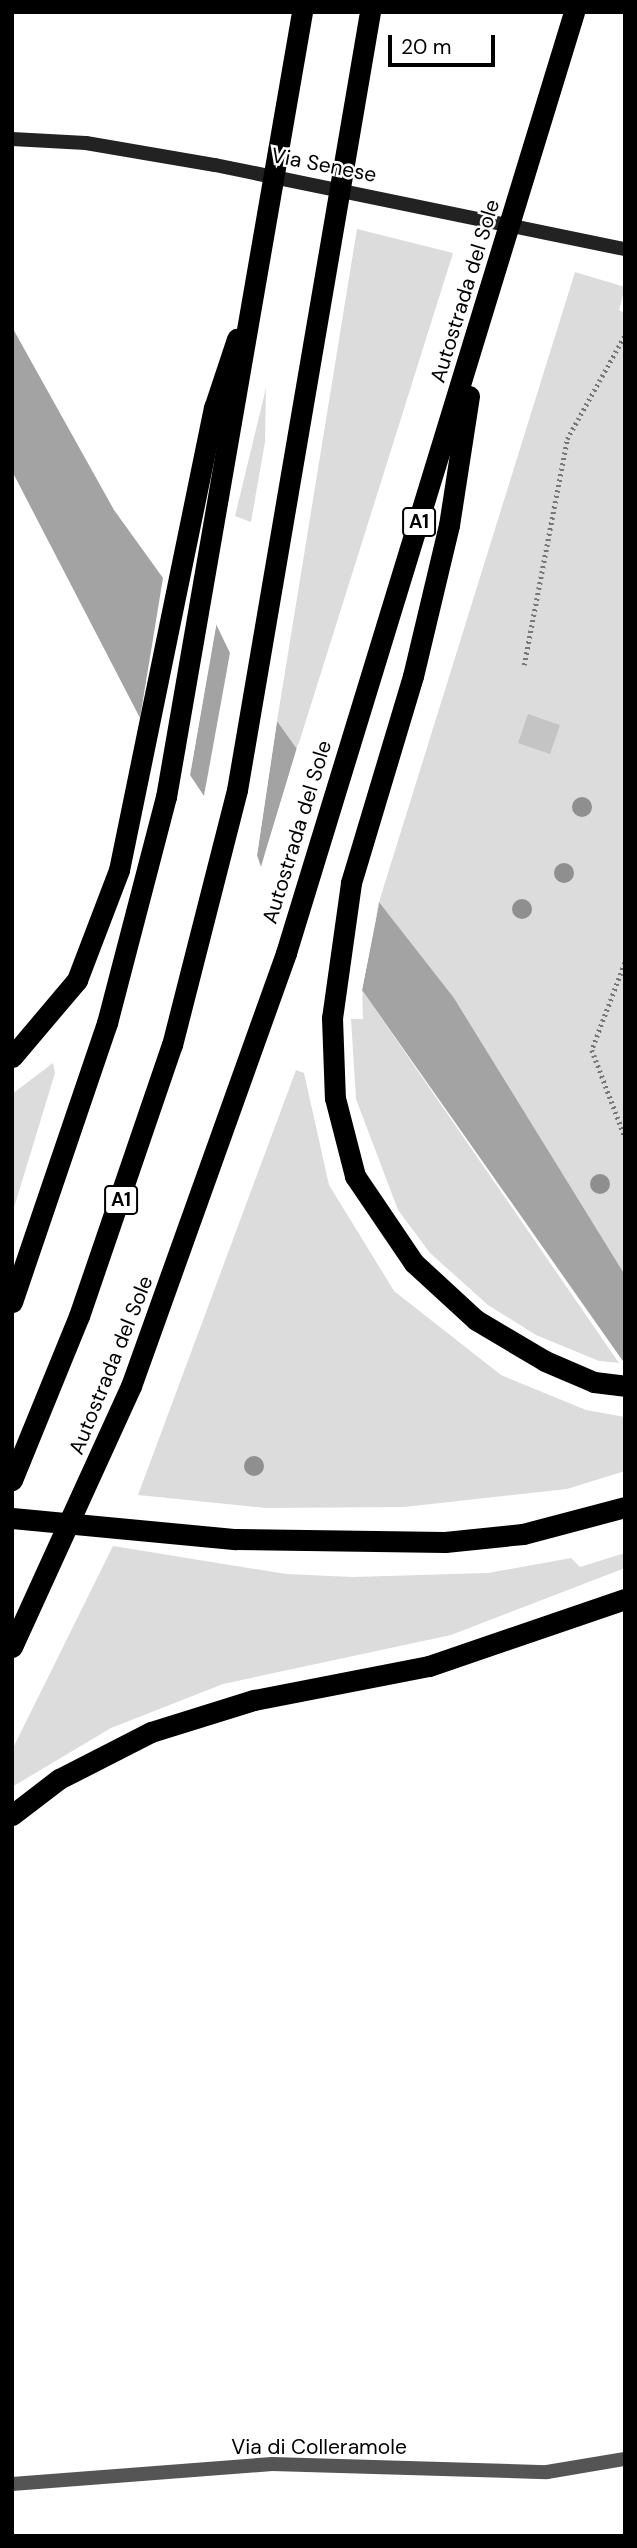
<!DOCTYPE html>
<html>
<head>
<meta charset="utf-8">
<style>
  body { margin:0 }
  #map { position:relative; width:637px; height:2548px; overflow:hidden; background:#fff; font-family:"DM Sans",sans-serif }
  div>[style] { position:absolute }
  .green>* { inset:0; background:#dcdcdc }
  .water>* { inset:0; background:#a3a3a3 }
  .pier>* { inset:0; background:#fff }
  .building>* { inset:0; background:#c4c4c4 }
  .path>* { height:4.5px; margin-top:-2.25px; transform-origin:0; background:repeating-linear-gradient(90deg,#777 0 2px,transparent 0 5.5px) }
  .minor>* { height:14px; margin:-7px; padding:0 7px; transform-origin:7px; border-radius:7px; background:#555 }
  .secondary>* { height:14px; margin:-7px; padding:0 7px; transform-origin:7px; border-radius:7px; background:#222 }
  .motorway>* { height:21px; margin:-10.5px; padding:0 10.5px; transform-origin:10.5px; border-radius:10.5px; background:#000 }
  .trees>* { width:20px; height:20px; margin:-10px; border-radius:50%; background:#8f8f8f }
  span { translate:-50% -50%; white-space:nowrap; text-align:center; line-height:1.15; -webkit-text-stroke:5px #fff; paint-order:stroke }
  .shield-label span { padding:2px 5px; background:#fff; border:2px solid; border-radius:5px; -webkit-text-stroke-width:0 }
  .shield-label { font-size:19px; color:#000; font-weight:700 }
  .street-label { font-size:21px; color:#000 }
  .frame { position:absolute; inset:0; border:14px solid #000; pointer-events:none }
  .scale { position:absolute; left:388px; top:35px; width:107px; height:32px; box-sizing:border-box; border:4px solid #000; border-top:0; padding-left:9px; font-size:21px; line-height:24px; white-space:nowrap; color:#000; -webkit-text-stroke:5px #fff; paint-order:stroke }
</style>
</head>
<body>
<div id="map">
  <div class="green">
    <div style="clip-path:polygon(357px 229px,453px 253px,297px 749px,277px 721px)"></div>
    <div style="clip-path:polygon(575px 272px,625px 287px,619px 310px,625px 313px,625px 1275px,454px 998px,379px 902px)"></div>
    <div style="clip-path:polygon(266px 388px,265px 442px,251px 522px,235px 516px)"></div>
    <div style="clip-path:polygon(362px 990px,493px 1180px,619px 1363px,599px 1361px,536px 1335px,488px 1305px,430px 1253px,398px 1210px,356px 1099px,351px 1019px,363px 1019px)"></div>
    <div style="clip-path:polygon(53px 1063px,55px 1073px,12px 1214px,12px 1094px)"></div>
    <div style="clip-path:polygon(296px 1070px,304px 1073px,329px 1185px,394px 1291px,501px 1375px,586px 1410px,625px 1417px,625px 1471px,567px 1489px,404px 1507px,267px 1508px,138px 1495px)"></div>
    <div style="clip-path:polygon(113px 1546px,286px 1574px,353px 1577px,488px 1573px,571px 1558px,580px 1567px,625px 1553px,625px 1568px,451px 1635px,223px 1684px,111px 1728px,12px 1787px,12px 1750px)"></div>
  </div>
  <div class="water">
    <div style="clip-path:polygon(12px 327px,114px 510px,163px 578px,140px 718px,12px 471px)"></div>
    <div style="clip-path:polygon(216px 624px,230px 653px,204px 796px,190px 775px)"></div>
    <div style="clip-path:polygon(277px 721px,297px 749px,261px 867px,257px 855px)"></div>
    <div style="clip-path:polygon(379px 902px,454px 998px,625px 1275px,625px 1364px,362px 990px)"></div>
  </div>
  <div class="pier">
    <div style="clip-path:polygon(217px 621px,190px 775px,189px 780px,213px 624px)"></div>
    <div style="clip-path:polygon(231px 647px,218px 749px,203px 799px,215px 748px)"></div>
    <div style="clip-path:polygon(277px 718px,277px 721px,256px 862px,253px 854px)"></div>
    <div style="clip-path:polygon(298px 744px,300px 750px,260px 870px)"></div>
    <div style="clip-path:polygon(380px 899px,362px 990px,363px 997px,359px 990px)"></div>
  </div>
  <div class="building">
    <div style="clip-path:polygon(528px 714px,560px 725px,550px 754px,518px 743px)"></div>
  </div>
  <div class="path">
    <div style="left:524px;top:665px;width:230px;rotate:-79.2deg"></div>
    <div style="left:567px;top:439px;width:119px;rotate:-60.9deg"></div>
    <div style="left:625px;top:963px;width:93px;rotate:110.8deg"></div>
    <div style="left:592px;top:1050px;width:93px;rotate:69.2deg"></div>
  </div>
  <div class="minor">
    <div style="left:12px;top:2484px;width:261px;rotate:-4.4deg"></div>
    <div style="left:272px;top:2464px;width:275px;rotate:1.7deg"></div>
    <div style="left:547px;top:2472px;width:79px;rotate:-9.5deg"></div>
  </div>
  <div class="secondary">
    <div style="left:12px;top:139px;width:74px;rotate:3.1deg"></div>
    <div style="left:86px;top:143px;width:131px;rotate:9.7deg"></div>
    <div style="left:215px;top:165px;width:419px;rotate:11.6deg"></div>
  </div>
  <div class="motorway">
    <div style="left:469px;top:396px;width:131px;rotate:98.8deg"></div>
    <div style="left:449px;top:525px;width:155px;rotate:103.4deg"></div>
    <div style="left:413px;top:676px;width:216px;rotate:106.7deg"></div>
    <div style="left:351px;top:883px;width:136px;rotate:98deg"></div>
    <div style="left:332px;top:1018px;width:80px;rotate:87.9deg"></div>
    <div style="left:335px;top:1098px;width:81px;rotate:75.6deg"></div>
    <div style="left:355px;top:1176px;width:105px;rotate:55.9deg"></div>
    <div style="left:414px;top:1263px;width:84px;rotate:42.6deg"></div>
    <div style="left:476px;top:1320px;width:80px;rotate:30.7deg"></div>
    <div style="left:545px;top:1361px;width:53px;rotate:23.2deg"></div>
    <div style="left:594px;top:1382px;width:31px;rotate:7deg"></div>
    <div style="left:12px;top:1057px;width:101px;rotate:-49.8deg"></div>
    <div style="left:77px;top:980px;width:118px;rotate:-69.1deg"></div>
    <div style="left:119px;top:870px;width:472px;rotate:-78.4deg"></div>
    <div style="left:214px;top:408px;width:73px;rotate:-71.6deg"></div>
    <div style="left:12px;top:1302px;width:295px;rotate:-71.2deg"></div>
    <div style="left:107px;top:1023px;width:234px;rotate:-75.4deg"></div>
    <div style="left:166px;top:797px;width:797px;rotate:-80.17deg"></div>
    <div style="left:12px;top:1480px;width:177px;rotate:-67.8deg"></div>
    <div style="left:79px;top:1316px;width:287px;rotate:-71.1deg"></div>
    <div style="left:172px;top:1045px;width:263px;rotate:-75.7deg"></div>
    <div style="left:237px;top:790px;width:789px;rotate:-80.3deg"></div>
    <div style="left:12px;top:1518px;width:225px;rotate:5.4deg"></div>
    <div style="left:236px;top:1539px;width:209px;rotate:0.8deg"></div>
    <div style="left:445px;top:1542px;width:78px;rotate:-5.9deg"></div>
    <div style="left:523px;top:1534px;width:106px;rotate:-14.8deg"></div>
    <div style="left:12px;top:1647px;width:287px;rotate:-65.5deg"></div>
    <div style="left:131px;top:1386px;width:460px;rotate:-70.3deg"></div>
    <div style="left:286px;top:953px;width:984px;rotate:-72.98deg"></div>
    <div style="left:12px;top:1815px;width:59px;rotate:-37.5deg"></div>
    <div style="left:59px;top:1779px;width:103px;rotate:-27.1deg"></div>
    <div style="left:151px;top:1732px;width:108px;rotate:-17.3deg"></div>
    <div style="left:254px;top:1700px;width:178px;rotate:-11deg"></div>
    <div style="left:429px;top:1666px;width:207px;rotate:-18.9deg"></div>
  </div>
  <div class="trees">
    <div style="left:582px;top:807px"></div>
    <div style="left:564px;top:873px"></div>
    <div style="left:522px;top:909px"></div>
    <div style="left:600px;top:1184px"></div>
    <div style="left:254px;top:1466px"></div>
  </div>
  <div class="shield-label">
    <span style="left:419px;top:522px">A1</span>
    <span style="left:121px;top:1200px">A1</span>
  </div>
  <div class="street-label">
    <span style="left:324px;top:165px;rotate:11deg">Via Senese</span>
    <span style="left:465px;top:291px;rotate:-73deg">Autostrada del Sole</span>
    <span style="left:297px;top:832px;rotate:-73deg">Autostrada del Sole</span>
    <span style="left:111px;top:1365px;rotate:-68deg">Autostrada del Sole</span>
    <span style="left:319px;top:2447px">Via di Colleramole</span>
  </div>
  <div class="frame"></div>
  <div class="scale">20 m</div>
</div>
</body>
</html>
